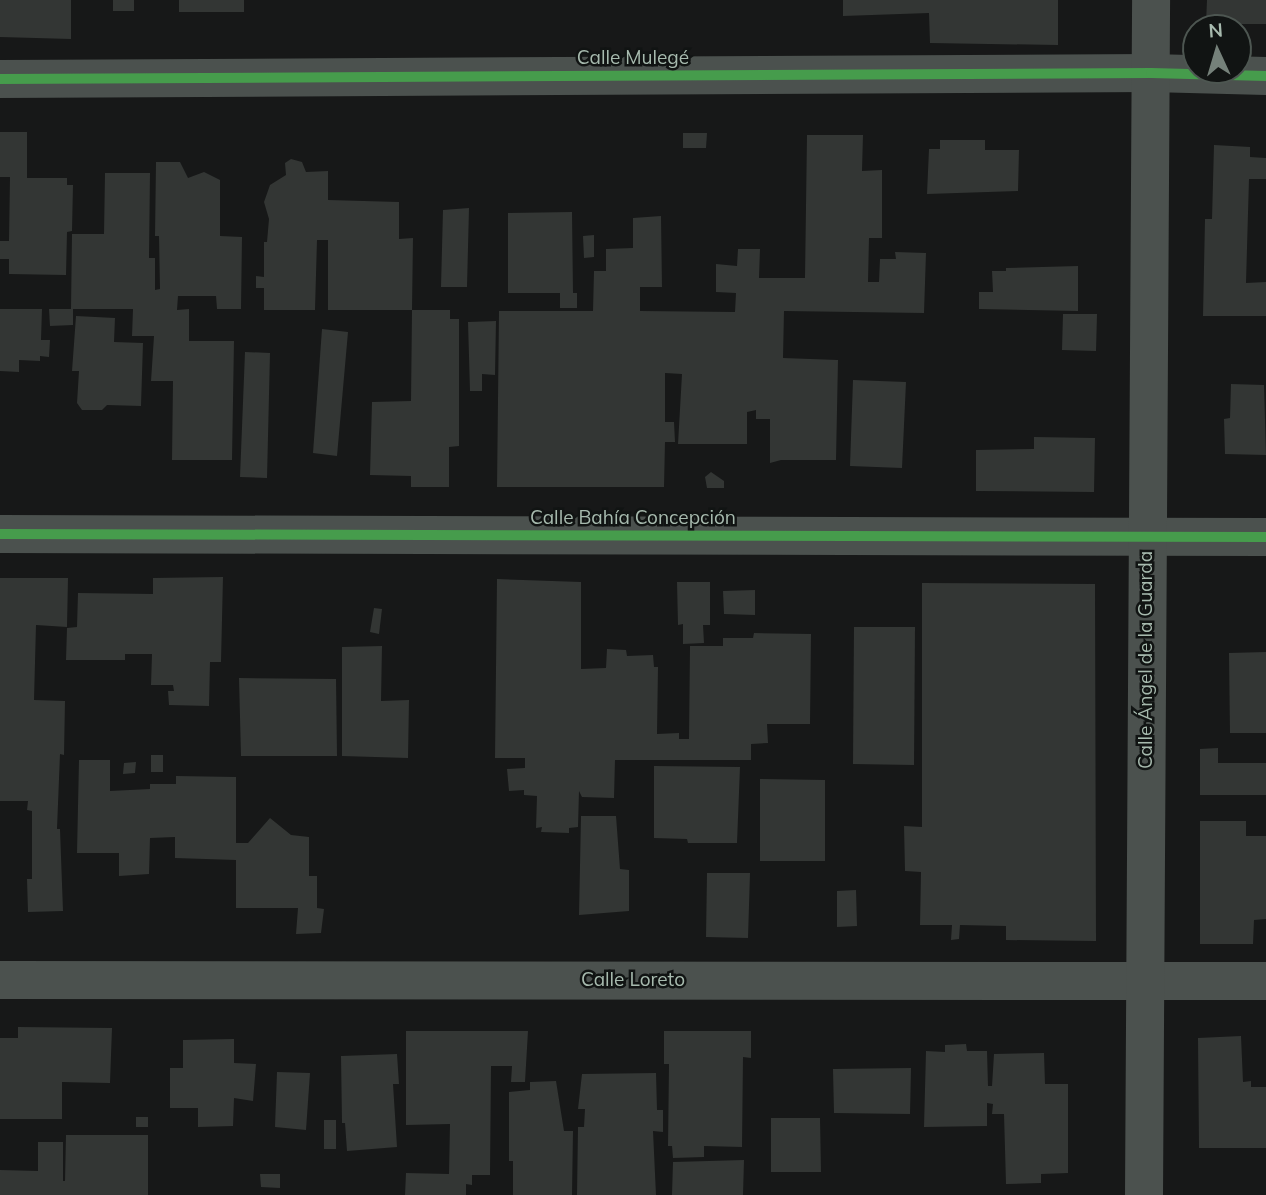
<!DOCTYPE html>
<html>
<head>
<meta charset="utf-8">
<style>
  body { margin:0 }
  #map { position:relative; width:1266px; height:1195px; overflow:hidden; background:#171818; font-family:Mulish,sans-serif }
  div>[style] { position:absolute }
  .building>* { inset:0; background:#333634 }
  .street>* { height:38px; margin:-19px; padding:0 19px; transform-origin:19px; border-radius:19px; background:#4b514e }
  .cycleway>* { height:10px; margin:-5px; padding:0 5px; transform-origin:5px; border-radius:5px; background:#469c4c }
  span { translate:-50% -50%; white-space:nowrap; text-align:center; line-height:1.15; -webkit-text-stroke:5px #111413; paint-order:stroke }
  .street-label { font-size:19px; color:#a7baae }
  .north { position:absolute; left:1182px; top:14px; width:70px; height:70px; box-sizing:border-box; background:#111413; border:2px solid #4d5651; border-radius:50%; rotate:356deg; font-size:19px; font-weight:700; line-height:28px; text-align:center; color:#a7baae }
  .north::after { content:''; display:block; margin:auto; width:24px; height:32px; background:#75817a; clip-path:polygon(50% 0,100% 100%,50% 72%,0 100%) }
</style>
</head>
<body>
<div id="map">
  <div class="building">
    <div style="clip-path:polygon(0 0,71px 0,71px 39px,0 37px)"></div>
    <div style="clip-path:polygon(113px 0,134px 0,134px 11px,113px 11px)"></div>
    <div style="clip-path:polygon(179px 0,244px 0,244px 12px,179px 12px)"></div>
    <div style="clip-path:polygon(843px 0,1058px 0,1058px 45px,930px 43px,929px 13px,843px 16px)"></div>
    <div style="clip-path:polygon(1207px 0,1266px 0,1266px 24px,1206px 24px)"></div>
    <div style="clip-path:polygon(0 132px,27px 132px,27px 178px,67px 178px,67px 185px,73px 185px,72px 231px,67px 232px,66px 275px,9px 274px,9px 259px,0 259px,0 241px,9px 241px,10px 177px,0 177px)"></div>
    <div style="clip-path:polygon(683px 133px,707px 133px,706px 148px,683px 148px)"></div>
    <div style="clip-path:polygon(807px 135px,863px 135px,862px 171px,882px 170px,882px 238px,869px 238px,868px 282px,879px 282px,880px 259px,896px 259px,895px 252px,926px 253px,924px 313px,784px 311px,783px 358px,838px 360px,836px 460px,781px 460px,770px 463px,770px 419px,756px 419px,756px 410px,747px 412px,747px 444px,678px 444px,682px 374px,665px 373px,665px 422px,674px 422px,675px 442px,665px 442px,664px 487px,497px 487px,499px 311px,593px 311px,594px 271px,606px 271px,606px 249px,633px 248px,633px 218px,661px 216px,662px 287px,640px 287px,640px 311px,735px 312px,736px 293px,716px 292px,716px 264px,737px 266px,738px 249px,760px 249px,759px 278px,805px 278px)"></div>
    <div style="clip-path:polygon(940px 140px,985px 140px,985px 150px,1019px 150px,1018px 191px,927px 194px,929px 149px,940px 149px)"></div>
    <div style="clip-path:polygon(1214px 145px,1250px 147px,1250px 157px,1266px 158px,1266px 179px,1249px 179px,1246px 283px,1266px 282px,1266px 316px,1203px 316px,1205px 219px,1212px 219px)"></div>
    <div style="clip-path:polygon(291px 159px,302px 162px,306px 172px,328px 171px,328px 200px,399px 202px,399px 239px,413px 238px,412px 310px,328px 310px,328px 240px,317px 240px,315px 310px,264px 310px,264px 288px,256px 288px,256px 276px,264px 277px,264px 242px,267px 242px,269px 219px,264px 202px,270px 185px,286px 175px,285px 163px)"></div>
    <div style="clip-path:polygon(156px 162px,180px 162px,188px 178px,204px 172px,220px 180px,220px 236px,242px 237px,241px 309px,217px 309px,216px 296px,178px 296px,177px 310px,189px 309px,189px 341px,234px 341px,232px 460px,172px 460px,173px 381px,151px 381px,154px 336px,132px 336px,133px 309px,71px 309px,72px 234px,104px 234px,105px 173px,150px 173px,149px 258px,155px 258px,155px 290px,160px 289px,159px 236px,155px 236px)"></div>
    <div style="clip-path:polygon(469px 208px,467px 287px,441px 287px,443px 210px)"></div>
    <div style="clip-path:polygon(572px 212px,573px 293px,577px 293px,577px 308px,560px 308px,560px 293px,508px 293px,508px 213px)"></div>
    <div style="clip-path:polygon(594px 235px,594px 257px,584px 258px,583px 236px)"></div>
    <div style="clip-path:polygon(1078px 266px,1078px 311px,979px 309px,979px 292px,993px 292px,992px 271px,1006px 271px,1006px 268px)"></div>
    <div style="clip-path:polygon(0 309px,42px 309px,41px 340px,50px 340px,49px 357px,40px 356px,40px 361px,19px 360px,19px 372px,0 371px)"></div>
    <div style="clip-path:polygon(49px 309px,73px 309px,73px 325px,50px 326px)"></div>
    <div style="clip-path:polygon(412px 310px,450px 310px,450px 319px,459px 319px,459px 446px,449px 447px,449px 487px,411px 487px,411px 476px,370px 475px,372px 402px,411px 401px)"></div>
    <div style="clip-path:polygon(1063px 314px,1097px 314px,1096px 351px,1062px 350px)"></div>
    <div style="clip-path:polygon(76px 316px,115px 318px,114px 342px,143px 343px,141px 406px,107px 405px,102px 410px,82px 410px,77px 403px,79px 371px,72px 371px)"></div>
    <div style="clip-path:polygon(496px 321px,495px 375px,482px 374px,482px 391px,470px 391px,468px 322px)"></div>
    <div style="clip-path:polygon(322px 329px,348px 332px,337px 456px,313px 453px)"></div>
    <div style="clip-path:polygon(245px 352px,270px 353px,267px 478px,240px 477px)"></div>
    <div style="clip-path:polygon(853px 380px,906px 382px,902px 468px,850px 466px)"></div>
    <div style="clip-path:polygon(1231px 384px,1264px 385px,1266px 455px,1225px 454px,1224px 419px,1230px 418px)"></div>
    <div style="clip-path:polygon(1034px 437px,1095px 438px,1094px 492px,976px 491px,976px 450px,1034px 449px)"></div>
    <div style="clip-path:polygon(711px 472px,724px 481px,724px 488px,707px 488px,705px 477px)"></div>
    <div style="clip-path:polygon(223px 577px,221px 662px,210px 662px,209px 706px,169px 705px,168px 691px,174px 691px,173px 685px,151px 685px,152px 654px,125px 654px,125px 660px,66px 660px,67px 628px,77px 627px,78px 593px,153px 594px,153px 578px)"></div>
    <div style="clip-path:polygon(0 578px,68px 578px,67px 627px,36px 625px,34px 700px,65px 701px,64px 755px,60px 754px,57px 829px,60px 829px,63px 911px,28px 912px,27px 879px,32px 879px,32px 811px,27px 810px,28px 801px,0 801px)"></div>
    <div style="clip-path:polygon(497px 579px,581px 582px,581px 669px,606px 668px,607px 649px,626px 650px,627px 656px,653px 655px,654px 667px,658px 667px,657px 734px,679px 733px,679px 739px,689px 739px,690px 646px,723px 646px,723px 638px,753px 638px,754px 633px,811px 634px,810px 724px,767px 724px,768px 743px,751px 744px,751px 760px,615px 760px,614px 798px,582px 797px,579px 791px,578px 827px,569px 828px,569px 833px,541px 832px,542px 827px,536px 828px,537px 796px,524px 795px,524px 790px,509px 791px,507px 769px,525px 768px,525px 758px,495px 758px)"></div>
    <div style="clip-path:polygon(677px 582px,710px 582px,710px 625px,703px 625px,704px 643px,683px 644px,683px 624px,678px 625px)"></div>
    <div style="clip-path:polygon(922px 583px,1095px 584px,1096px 941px,1006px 940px,1006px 926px,960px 925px,959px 939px,951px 940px,952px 925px,920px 925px,921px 872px,905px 871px,904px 826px,922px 827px)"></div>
    <div style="clip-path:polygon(755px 590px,755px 615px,724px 614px,723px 591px)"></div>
    <div style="clip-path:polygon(374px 608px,382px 609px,379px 634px,370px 632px)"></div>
    <div style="clip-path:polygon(854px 627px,915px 627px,914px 765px,853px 764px)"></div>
    <div style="clip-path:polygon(382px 646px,381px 701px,409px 700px,408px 758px,342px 756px,342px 647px)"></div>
    <div style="clip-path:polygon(1266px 652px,1266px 733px,1230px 733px,1229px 653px)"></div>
    <div style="clip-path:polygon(239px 678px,336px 679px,337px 756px,241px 756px)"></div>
    <div style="clip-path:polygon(1218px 748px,1218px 763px,1266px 763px,1266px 795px,1200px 795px,1200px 749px)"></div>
    <div style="clip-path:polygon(151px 755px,163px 755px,163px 772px,151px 772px)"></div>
    <div style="clip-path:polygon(79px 760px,110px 760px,110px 791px,150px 789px,150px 784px,176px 784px,176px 776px,236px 777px,236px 843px,248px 843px,270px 818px,291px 835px,309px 837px,309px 876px,317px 876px,317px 908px,324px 909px,321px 933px,296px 934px,298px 908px,236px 908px,236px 860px,175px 858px,175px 837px,150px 838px,149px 874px,119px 876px,119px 853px,77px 853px)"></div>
    <div style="clip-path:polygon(136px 762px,135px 773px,123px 774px,124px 763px)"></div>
    <div style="clip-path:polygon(654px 766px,740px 767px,737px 843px,688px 843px,687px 839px,654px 838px)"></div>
    <div style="clip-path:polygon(760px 779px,825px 780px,825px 861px,760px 861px)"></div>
    <div style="clip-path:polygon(581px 816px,616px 816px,620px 869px,629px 870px,629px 911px,579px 915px)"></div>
    <div style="clip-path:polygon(1200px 821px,1246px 821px,1246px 836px,1266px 836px,1266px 919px,1254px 920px,1253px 944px,1200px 944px)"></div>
    <div style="clip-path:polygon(707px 873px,750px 873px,748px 938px,706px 937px)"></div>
    <div style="clip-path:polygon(856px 890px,857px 926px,837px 927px,837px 891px)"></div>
    <div style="clip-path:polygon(18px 1027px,112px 1028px,110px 1083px,62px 1082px,62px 1119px,0 1119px,0 1038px,18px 1038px)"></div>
    <div style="clip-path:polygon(406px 1031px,528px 1031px,525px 1082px,511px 1082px,512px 1066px,491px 1066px,490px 1175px,472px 1175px,472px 1185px,466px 1184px,466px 1195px,405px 1195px,406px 1173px,449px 1174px,450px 1124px,406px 1125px)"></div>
    <div style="clip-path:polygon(664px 1031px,751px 1031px,751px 1058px,743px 1057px,742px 1147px,704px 1146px,704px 1157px,673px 1158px,672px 1146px,668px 1146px,669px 1064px,664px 1064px)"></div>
    <div style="clip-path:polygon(1241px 1036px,1243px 1082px,1251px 1081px,1251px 1087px,1266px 1087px,1266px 1148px,1199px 1148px,1198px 1038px)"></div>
    <div style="clip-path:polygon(234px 1039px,234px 1063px,256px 1064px,253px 1101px,234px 1098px,233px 1126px,198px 1127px,198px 1108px,170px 1108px,170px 1068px,183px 1068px,183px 1040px)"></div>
    <div style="clip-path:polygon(966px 1044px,967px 1051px,987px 1051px,988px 1086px,992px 1086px,994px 1054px,1044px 1053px,1045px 1084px,1068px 1084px,1068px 1173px,1041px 1174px,1041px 1183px,1006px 1184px,1004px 1114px,992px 1114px,993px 1104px,987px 1103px,987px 1126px,924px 1127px,926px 1051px,945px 1052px,945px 1045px)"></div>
    <div style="clip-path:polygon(397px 1054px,399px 1084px,393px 1084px,397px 1147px,347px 1151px,345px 1123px,342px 1123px,341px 1056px)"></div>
    <div style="clip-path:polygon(911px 1068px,910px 1114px,834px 1113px,833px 1069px)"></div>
    <div style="clip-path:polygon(277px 1072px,310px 1073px,306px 1130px,275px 1127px)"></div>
    <div style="clip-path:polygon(656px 1073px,657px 1110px,663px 1110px,663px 1132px,653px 1131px,656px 1195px,577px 1195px,578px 1127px,584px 1127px,585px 1109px,578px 1109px,582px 1074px)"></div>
    <div style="clip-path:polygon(556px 1081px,564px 1131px,573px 1131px,572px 1195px,513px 1195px,513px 1161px,509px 1161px,509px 1092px,530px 1090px,530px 1082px)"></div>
    <div style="clip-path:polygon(136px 1117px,148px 1117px,148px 1127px,136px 1127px)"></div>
    <div style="clip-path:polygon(771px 1118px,820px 1118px,821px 1172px,771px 1172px)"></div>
    <div style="clip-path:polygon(324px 1120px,336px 1120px,336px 1149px,324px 1149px)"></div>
    <div style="clip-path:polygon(66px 1135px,148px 1135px,148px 1195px,0 1195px,0 1170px,38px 1171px,38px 1142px,63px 1142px,63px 1181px,65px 1181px)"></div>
    <div style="clip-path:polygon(744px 1160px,743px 1195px,672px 1195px,673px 1162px)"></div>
    <div style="clip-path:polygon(260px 1174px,280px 1174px,280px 1188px,261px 1187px)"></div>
  </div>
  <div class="street">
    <div style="left:0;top:79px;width:1151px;rotate:-0.3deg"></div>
    <div style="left:1151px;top:73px;width:115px;rotate:1.5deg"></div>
    <div style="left:0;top:534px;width:1266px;rotate:0.14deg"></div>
    <div style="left:0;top:980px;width:1266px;rotate:0.05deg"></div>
    <div style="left:1144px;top:1195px;width:1195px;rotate:-89.66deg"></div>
  </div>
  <div class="cycleway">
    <div style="left:0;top:79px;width:1151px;rotate:-0.3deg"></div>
    <div style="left:1151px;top:73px;width:115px;rotate:1.5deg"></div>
    <div style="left:0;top:534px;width:1266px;rotate:0.14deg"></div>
  </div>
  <div class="street-label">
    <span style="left:633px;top:58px">Calle Mulegé</span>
    <span style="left:633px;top:518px">Calle Bahía Concepción</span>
    <span style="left:1146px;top:660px;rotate:-90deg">Calle Ángel de la Guarda</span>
    <span style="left:633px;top:980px">Calle Loreto</span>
  </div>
  <div class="north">N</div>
</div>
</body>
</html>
